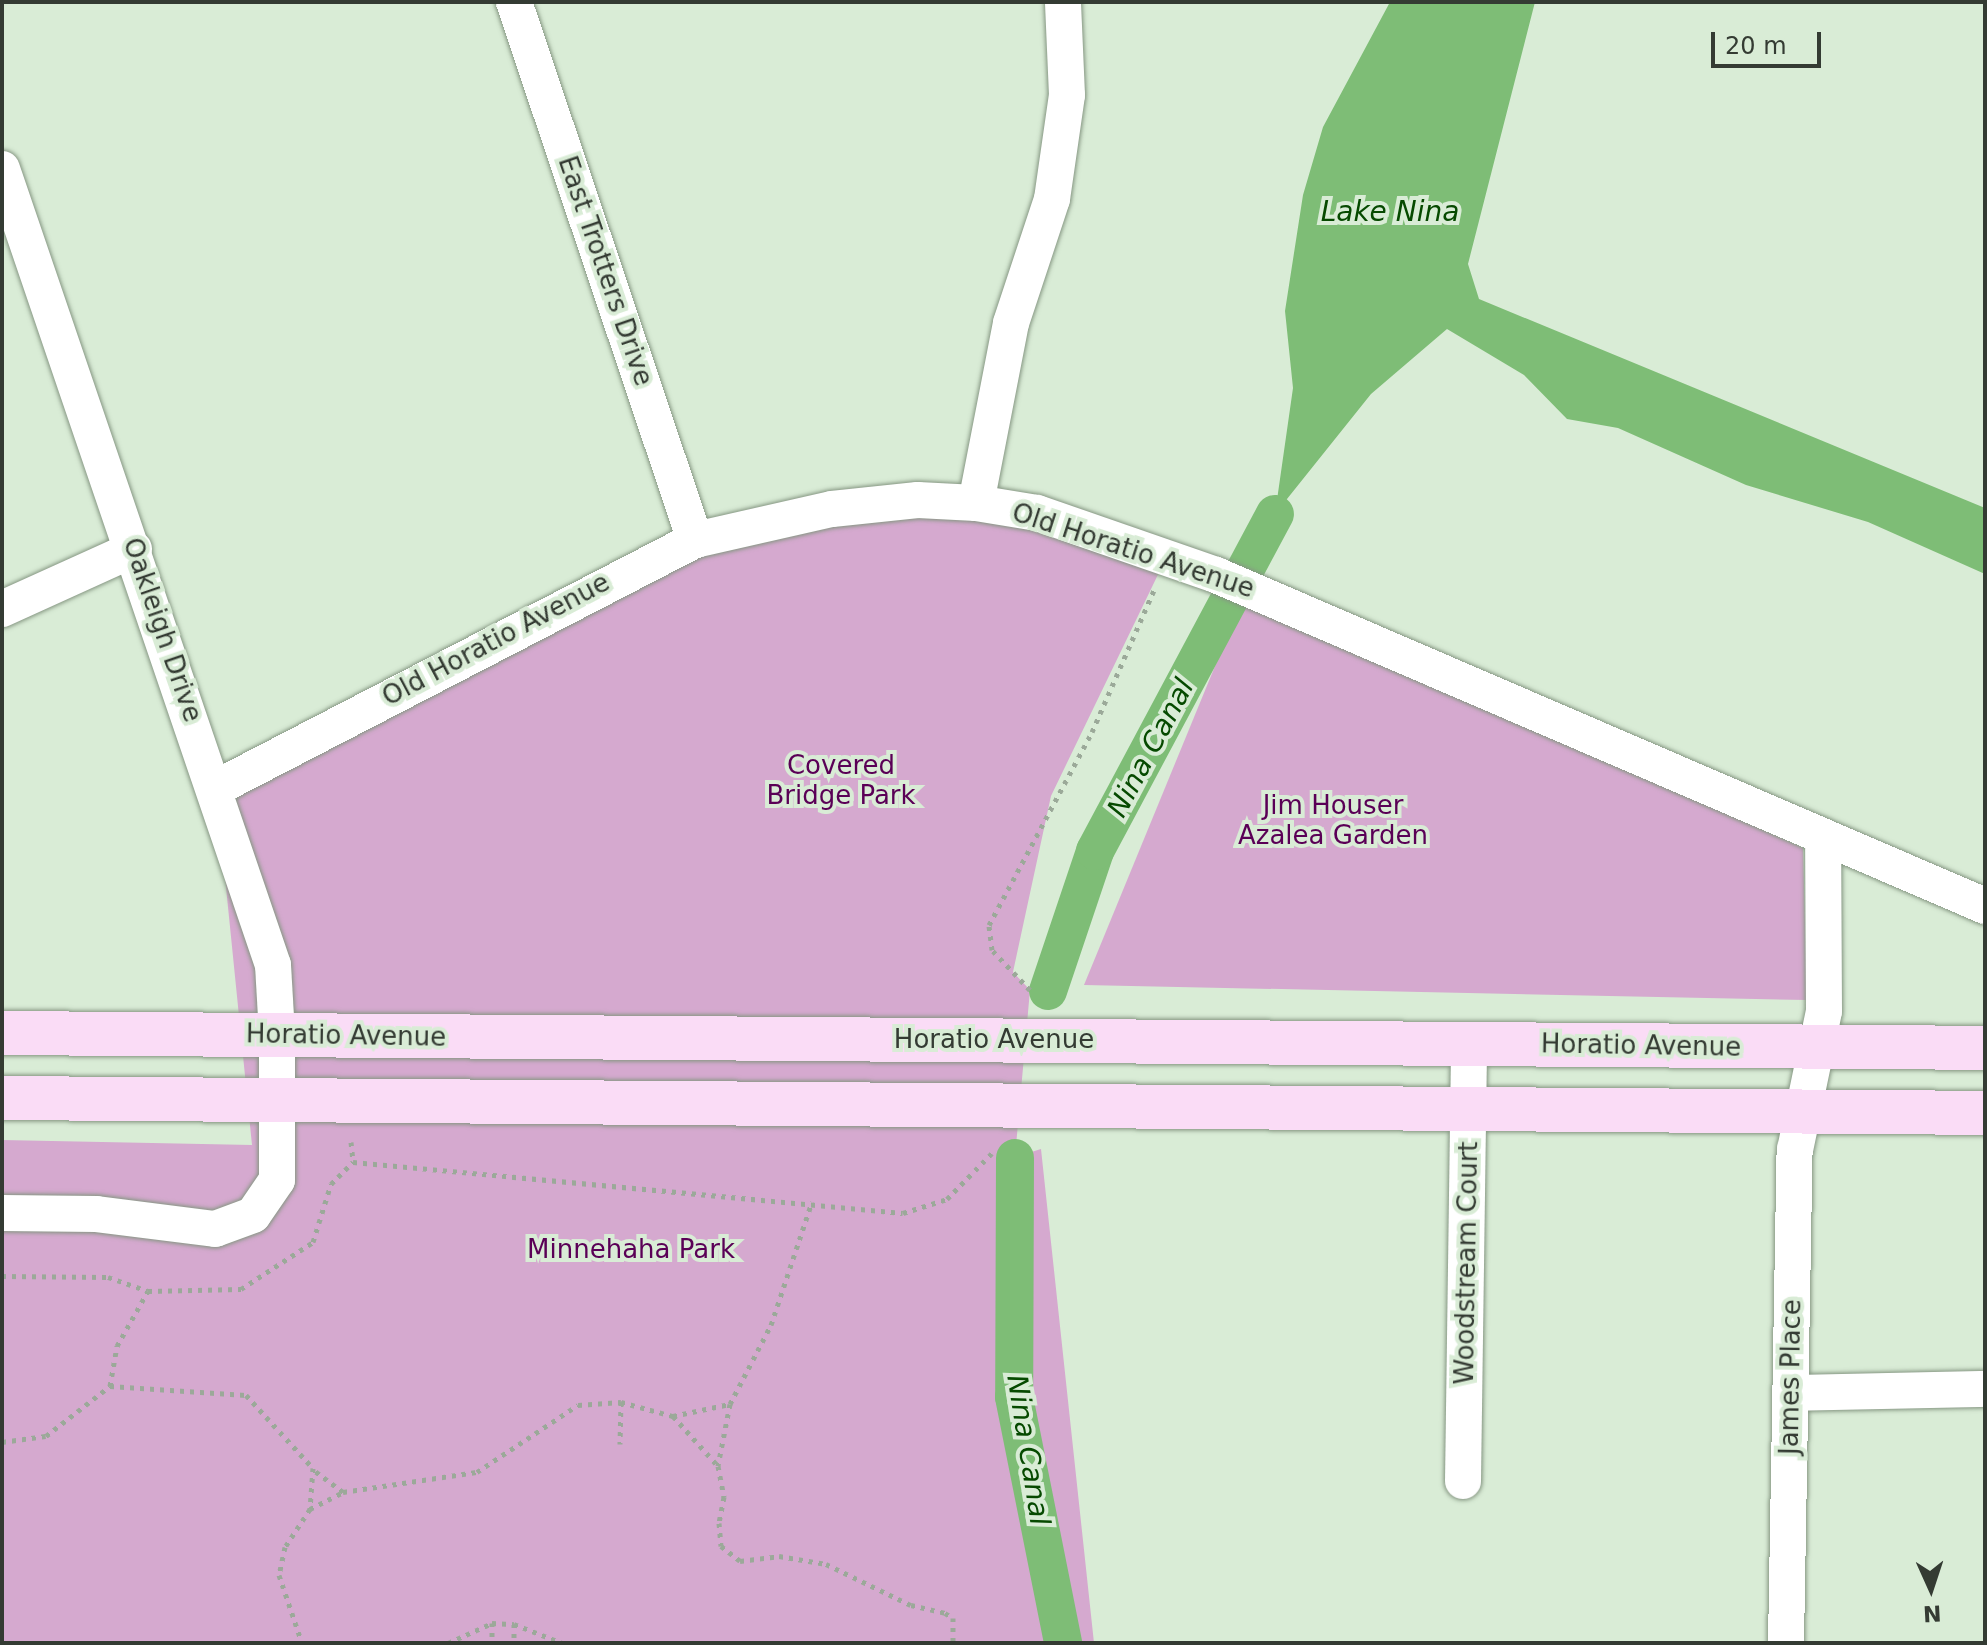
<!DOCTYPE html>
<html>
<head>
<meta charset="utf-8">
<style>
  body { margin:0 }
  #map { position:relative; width:1987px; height:1645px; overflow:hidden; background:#d9ecd6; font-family:"DejaVu Sans",sans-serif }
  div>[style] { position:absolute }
  .green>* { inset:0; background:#d5a9cf }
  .water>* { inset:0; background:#7ebd76 }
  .canal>* { height:38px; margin:-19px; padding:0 19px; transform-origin:19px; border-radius:19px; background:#7ebd76 }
  .path>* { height:5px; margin-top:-2.5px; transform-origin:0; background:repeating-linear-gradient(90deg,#9ba999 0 4px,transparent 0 10px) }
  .roads { filter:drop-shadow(0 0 2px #869783) drop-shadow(0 0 2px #869783) }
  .minor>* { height:36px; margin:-18px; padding:0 18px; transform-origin:18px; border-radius:18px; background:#fff }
  .major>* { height:44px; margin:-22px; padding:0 22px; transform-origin:22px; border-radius:22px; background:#fadcf6 }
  span { translate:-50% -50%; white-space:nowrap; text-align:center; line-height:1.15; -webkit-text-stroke:8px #d9ecd6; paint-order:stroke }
  .street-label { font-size:26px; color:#343b33 }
  .park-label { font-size:26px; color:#5a0056 }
  .water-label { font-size:28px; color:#064a00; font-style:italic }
  .frame { position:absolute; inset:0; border:4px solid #343b33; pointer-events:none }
  .north { position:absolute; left:1891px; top:1549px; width:80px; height:80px; -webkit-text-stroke:6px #d9ecd6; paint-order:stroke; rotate:177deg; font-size:22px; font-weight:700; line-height:32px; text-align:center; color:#343b33 }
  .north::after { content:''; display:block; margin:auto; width:28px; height:36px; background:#343b33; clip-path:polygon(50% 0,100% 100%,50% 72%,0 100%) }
  .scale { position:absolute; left:1711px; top:32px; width:110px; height:36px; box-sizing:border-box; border:4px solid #343b33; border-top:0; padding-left:10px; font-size:24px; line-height:28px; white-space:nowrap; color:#343b33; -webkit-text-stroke:6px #d9ecd6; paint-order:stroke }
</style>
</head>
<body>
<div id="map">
  <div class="green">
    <div style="clip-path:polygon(918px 500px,1166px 558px,1051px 796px,1013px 972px,1030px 990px,1015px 1157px,1041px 1149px,1094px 1643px,2px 1643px,2px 1140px,252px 1145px,216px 788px,648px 560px)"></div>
    <div style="clip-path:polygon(1243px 598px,1803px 848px,1807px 1000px,1084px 985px)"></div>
  </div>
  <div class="water">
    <div style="clip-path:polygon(1390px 2px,1535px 2px,1468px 264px,1479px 299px,1985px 508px,1985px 574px,1868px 522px,1746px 485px,1618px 428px,1567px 419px,1524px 375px,1447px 329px,1371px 394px,1275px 514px,1293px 388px,1285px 311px,1303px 195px,1323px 127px)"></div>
  </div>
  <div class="canal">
    <div style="left:1048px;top:991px;width:148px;rotate:-71.4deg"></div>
    <div style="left:1095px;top:851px;width:382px;rotate:-61.9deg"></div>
    <div style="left:1015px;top:1158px;width:239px;rotate:90.2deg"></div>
    <div style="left:1014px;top:1397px;width:251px;rotate:78.7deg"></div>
  </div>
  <div class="path">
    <div style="left:1030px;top:990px;width:55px;rotate:-133.5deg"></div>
    <div style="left:992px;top:950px;width:25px;rotate:-97deg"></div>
    <div style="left:989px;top:925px;width:219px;rotate:-61.9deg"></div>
    <div style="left:1092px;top:732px;width:155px;rotate:-66.4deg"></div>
    <div style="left:351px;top:1142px;width:20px;rotate:84deg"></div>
    <div style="left:2px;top:1276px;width:106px;rotate:0.5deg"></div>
    <div style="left:108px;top:1277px;width:42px;rotate:19.3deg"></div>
    <div style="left:148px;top:1291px;width:93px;rotate:-1.2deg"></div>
    <div style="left:241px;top:1289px;width:86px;rotate:-33.1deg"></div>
    <div style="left:313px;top:1242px;width:61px;rotate:-72.8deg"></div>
    <div style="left:331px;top:1184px;width:31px;rotate:-45deg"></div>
    <div style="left:353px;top:1162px;width:552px;rotate:5.3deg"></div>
    <div style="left:903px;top:1213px;width:46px;rotate:-17.7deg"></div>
    <div style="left:947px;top:1199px;width:64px;rotate:-45.6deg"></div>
    <div style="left:110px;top:1386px;width:136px;rotate:3.8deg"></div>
    <div style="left:246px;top:1395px;width:99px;rotate:47.5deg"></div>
    <div style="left:313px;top:1468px;width:41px;rotate:94.2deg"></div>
    <div style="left:310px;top:1509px;width:45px;rotate:123.3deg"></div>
    <div style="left:285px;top:1547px;width:29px;rotate:102deg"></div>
    <div style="left:279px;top:1575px;width:72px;rotate:71.3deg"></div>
    <div style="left:621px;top:1402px;width:54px;rotate:15.1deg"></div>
    <div style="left:673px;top:1416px;width:67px;rotate:48deg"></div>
    <div style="left:730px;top:1404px;width:89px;rotate:-62.6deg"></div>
    <div style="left:771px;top:1325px;width:130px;rotate:-71.6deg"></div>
    <div style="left:673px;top:1416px;width:58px;rotate:-11.9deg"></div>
    <div style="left:730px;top:1404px;width:63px;rotate:101deg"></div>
    <div style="left:718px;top:1466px;width:32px;rotate:79deg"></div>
    <div style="left:724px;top:1497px;width:26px;rotate:101deg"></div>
    <div style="left:719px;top:1523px;width:23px;rotate:85deg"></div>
    <div style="left:721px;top:1546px;width:24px;rotate:38deg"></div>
    <div style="left:740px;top:1561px;width:39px;rotate:-7deg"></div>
    <div style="left:779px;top:1556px;width:48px;rotate:9.7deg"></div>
    <div style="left:826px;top:1564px;width:94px;rotate:25.8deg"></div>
    <div style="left:911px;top:1605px;width:35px;rotate:13deg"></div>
    <div style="left:945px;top:1613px;width:9px;rotate:32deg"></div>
    <div style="left:953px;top:1618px;width:25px;rotate:90deg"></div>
    <div style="left:2px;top:1442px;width:44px;rotate:-7.8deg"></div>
    <div style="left:46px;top:1436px;width:81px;rotate:-38deg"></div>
    <div style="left:110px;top:1386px;width:41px;rotate:-80.1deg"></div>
    <div style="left:117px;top:1346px;width:63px;rotate:-60.6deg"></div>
    <div style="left:343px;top:1492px;width:135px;rotate:-8.5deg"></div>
    <div style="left:477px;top:1472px;width:121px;rotate:-33.6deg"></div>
    <div style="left:578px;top:1405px;width:43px;rotate:-4deg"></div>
    <div style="left:621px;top:1402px;width:42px;rotate:91.4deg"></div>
    <div style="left:310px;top:1509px;width:37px;rotate:-27deg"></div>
    <div style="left:343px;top:1492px;width:38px;rotate:-143deg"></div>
    <div style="left:492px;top:1623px;width:20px;rotate:90deg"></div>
    <div style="left:514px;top:1624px;width:52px;rotate:21.6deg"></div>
    <div style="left:448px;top:1643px;width:48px;rotate:-24.4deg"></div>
    <div style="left:492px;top:1623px;width:22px;rotate:3deg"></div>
    <div style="left:514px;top:1624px;width:19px;rotate:90deg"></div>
  </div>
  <div class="roads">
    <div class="minor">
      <div style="left:514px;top:2px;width:568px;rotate:71.41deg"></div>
      <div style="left:2px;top:169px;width:841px;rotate:71.2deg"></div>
      <div style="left:273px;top:965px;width:70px;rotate:86.7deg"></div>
      <div style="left:277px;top:1035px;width:145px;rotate:90deg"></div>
      <div style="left:277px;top:1180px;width:42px;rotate:124.4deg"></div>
      <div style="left:253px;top:1215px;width:40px;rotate:159.8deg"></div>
      <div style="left:215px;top:1229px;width:119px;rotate:-172.8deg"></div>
      <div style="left:97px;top:1214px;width:95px;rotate:-179.4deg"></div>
      <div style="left:976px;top:503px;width:183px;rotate:-79deg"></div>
      <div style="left:1011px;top:323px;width:131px;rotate:-71.7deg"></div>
      <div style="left:1052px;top:199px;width:105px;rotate:-81.8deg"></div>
      <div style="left:1067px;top:95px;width:93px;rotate:-92.5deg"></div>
      <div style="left:2px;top:609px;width:145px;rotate:-24.4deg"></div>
      <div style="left:216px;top:788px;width:539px;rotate:-27.37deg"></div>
      <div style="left:695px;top:540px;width:140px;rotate:-12.8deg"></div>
      <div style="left:832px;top:509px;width:86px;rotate:-6deg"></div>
      <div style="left:918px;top:500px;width:58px;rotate:3deg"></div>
      <div style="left:976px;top:503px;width:62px;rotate:9.3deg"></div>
      <div style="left:1037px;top:513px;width:189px;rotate:19.1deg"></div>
      <div style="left:1216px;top:575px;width:837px;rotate:23.29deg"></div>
      <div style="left:1791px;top:1393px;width:194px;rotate:-1.2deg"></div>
      <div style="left:1463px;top:1481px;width:437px;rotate:-89.2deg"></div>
      <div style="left:1786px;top:1643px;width:493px;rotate:-89deg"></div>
      <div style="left:1795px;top:1150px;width:142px;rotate:-78.2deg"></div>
      <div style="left:1824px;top:1011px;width:171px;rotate:-90.3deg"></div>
    </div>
    <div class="major">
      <div style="left:2px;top:1033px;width:1983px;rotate:0.43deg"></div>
      <div style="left:2px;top:1098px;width:1983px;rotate:0.43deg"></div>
    </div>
  </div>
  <div class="street-label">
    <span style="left:605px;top:271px;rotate:71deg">East Trotters Drive</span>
    <span style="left:1133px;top:551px;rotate:18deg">Old Horatio Avenue</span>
    <span style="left:162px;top:630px;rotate:71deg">Oakleigh Drive</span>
    <span style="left:496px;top:640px;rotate:-28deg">Old Horatio Avenue</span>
    <span style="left:346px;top:1036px;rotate:1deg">Horatio Avenue</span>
    <span style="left:994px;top:1040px">Horatio Avenue</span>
    <span style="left:1641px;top:1046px;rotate:1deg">Horatio Avenue</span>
    <span style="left:1467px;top:1263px;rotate:-89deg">Woodstream Court</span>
    <span style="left:1791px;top:1377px;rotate:-89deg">James Place</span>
  </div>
  <div class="park-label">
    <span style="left:841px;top:781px">Covered<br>Bridge Park</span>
    <span style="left:1333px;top:821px">Jim Houser<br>Azalea Garden</span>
    <span style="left:631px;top:1250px">Minnehaha Park</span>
  </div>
  <div class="water-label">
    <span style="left:1390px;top:212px">Lake Nina</span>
    <span style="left:1151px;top:748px;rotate:-62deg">Nina Canal</span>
    <span style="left:1028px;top:1450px;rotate:81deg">Nina Canal</span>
  </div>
  <div class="frame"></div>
  <div class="north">N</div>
  <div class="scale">20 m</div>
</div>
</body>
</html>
